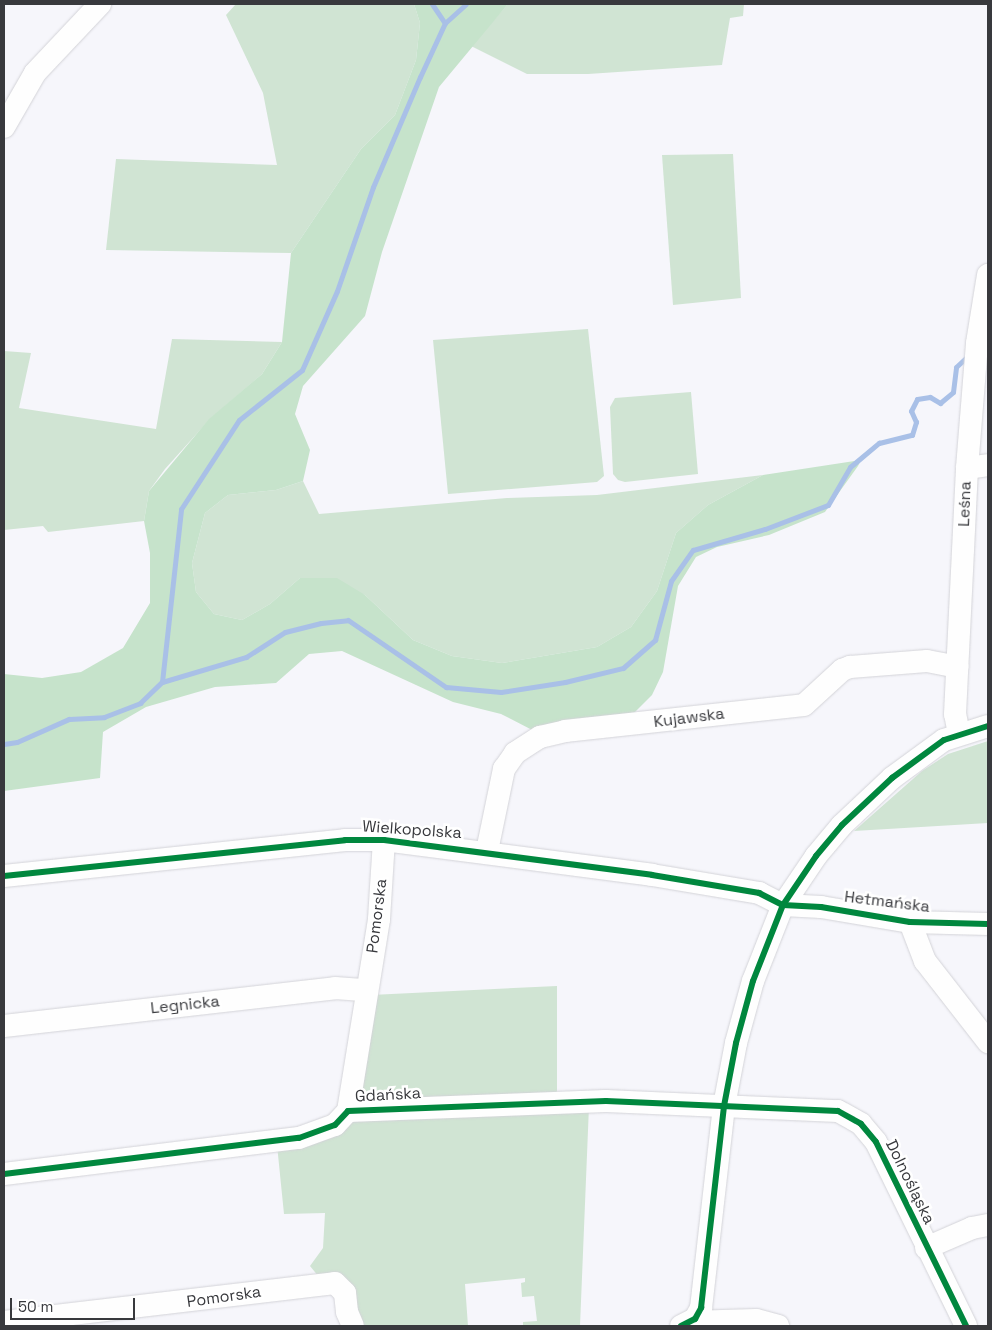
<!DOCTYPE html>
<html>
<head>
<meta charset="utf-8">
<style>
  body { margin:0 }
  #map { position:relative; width:992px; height:1330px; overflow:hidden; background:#f6f6fb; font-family:"Space Grotesk",sans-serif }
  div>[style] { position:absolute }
  .green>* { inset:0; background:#d0e4d3 }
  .forest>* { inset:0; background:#c6e3cb }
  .stream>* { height:5px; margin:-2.5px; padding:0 2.5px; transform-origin:2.5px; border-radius:2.5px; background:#a9c0e7 }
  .roads { filter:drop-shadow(0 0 1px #d3d3d8) drop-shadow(0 0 1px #d3d3d8) }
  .minor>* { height:22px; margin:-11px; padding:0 11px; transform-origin:11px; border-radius:11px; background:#fefefe }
  .cycleway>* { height:6px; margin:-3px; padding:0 3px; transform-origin:3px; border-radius:3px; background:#00873e }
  span { translate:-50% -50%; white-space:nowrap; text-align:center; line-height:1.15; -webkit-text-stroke:5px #fff; paint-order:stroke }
  .street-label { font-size:16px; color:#38393d }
  .frame { position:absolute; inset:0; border:5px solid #38393d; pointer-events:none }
  .scale { position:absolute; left:10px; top:1298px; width:125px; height:22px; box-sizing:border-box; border:2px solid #38393d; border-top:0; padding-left:6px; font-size:15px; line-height:18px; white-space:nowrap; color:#38393d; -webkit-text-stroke:4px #fff; paint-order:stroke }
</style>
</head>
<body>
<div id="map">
  <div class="green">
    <div style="clip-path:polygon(236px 4px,414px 4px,420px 23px,416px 60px,395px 115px,361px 149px,291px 253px,106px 250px,116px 159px,277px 165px,263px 93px,226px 15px)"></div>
    <div style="clip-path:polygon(508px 4px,744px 4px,743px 16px,730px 18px,722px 65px,588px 74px,527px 74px,471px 46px)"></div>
    <div style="clip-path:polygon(733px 154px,741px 298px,673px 305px,662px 155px)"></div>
    <div style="clip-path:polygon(588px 329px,604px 476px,597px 482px,448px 494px,433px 340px)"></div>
    <div style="clip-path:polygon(172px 339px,282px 342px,262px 374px,210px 419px,165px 469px,149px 491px,144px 521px,48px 532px,43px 526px,4px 530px,4px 351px,31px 353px,19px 408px,156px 429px)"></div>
    <div style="clip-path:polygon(691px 392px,698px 474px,625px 482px,618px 480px,613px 474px,610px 407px,615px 398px)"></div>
    <div style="clip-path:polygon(763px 475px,708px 505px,676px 533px,657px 591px,631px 627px,597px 647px,502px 663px,452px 656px,413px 640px,365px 595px,300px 578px,270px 604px,242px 620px,214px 614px,196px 592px,192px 563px,205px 513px,228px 495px,276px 490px,303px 481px,319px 514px,507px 498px,597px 495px)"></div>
    <div style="clip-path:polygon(988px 741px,988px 823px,854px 831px,922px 771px,948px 754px)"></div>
    <div style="clip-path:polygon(557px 986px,557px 1098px,370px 1105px,357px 1099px,371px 995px)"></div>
    <div style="clip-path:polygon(589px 1106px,580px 1326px,523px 1326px,523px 1322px,537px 1321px,534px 1296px,522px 1297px,521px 1283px,525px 1282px,525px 1278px,465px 1284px,468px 1326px,359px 1326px,310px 1266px,323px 1248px,325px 1213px,284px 1214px,277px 1145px,354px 1118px)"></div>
  </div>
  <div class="forest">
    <div style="clip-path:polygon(414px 4px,508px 4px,439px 87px,382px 252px,365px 316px,303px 386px,295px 414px,310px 450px,303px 481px,276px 490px,228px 495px,205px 513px,192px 563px,196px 592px,214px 614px,242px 620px,270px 604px,300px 578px,337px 578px,365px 595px,413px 640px,452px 656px,502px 663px,597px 647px,631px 627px,657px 591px,676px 533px,708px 505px,763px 475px,861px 460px,858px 466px,825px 512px,769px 535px,717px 547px,696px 557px,678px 586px,663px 672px,652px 695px,633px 714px,538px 733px,501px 714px,453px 702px,342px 651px,309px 654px,276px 683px,215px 687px,146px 707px,103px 732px,100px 778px,4px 791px,4px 674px,42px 678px,81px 672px,123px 648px,150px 603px,150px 553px,144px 521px,149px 491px,209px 419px,262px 374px,282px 342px,291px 253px,361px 149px,395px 115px,416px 60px,420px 23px)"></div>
  </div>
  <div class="stream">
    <div style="left:432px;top:4px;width:23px;rotate:56deg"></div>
    <div style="left:162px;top:682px;width:174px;rotate:-83.7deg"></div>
    <div style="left:181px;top:509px;width:106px;rotate:-56.9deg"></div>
    <div style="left:239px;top:420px;width:80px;rotate:-38.4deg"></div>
    <div style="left:302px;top:370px;width:86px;rotate:-66.1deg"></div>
    <div style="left:337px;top:291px;width:110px;rotate:-70.9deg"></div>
    <div style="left:373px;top:187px;width:120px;rotate:-66.9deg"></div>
    <div style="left:420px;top:77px;width:60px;rotate:-65.2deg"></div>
    <div style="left:445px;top:23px;width:28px;rotate:-42deg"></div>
    <div style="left:4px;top:744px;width:13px;rotate:-9deg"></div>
    <div style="left:17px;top:742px;width:57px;rotate:-23.9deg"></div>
    <div style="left:69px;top:719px;width:35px;rotate:-3deg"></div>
    <div style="left:104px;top:717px;width:39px;rotate:-21deg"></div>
    <div style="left:140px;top:703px;width:30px;rotate:-44deg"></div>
    <div style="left:162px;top:682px;width:88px;rotate:-16.6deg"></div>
    <div style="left:246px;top:657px;width:46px;rotate:-32.7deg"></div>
    <div style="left:285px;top:632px;width:37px;rotate:-14deg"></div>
    <div style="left:321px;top:623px;width:27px;rotate:-6deg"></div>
    <div style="left:348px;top:620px;width:119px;rotate:34.4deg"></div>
    <div style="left:446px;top:687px;width:55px;rotate:5.2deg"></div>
    <div style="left:501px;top:692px;width:65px;rotate:-8.9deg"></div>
    <div style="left:565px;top:682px;width:60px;rotate:-13.6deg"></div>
    <div style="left:623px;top:668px;width:43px;rotate:-41.2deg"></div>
    <div style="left:655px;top:640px;width:61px;rotate:-74.8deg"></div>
    <div style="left:671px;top:581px;width:38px;rotate:-55deg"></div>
    <div style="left:693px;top:550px;width:75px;rotate:-16.3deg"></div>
    <div style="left:765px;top:529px;width:67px;rotate:-20.9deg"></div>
    <div style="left:828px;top:505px;width:44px;rotate:-59.9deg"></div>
    <div style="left:850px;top:467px;width:38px;rotate:-40deg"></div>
    <div style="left:879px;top:443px;width:34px;rotate:-14deg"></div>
    <div style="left:912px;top:435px;width:14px;rotate:-73deg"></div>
    <div style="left:916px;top:422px;width:12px;rotate:-114deg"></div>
    <div style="left:911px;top:411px;width:13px;rotate:-63deg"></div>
    <div style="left:917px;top:399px;width:13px;rotate:-9deg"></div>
    <div style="left:930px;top:397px;width:12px;rotate:31deg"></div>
    <div style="left:940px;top:403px;width:17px;rotate:-40deg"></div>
    <div style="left:953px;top:392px;width:25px;rotate:-83deg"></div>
    <div style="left:956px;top:367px;width:18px;rotate:-43deg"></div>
  </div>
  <div class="roads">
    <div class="minor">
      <div style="left:4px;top:127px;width:62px;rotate:-60.1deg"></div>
      <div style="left:35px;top:73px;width:95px;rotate:-46.7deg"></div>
      <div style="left:967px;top:468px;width:21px;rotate:-8deg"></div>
      <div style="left:959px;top:734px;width:20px;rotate:-101deg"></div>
      <div style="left:955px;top:714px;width:246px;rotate:-87.2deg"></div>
      <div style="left:967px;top:468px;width:125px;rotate:-85.4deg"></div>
      <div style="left:977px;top:343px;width:69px;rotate:-80.8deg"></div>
      <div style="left:487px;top:851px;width:84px;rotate:-78.3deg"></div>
      <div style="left:504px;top:769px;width:19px;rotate:-55deg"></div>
      <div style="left:515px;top:753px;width:30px;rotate:-33deg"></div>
      <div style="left:540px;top:737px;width:26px;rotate:-13deg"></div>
      <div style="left:565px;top:731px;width:240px;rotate:-6.2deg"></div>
      <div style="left:804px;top:705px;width:52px;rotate:-42.6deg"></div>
      <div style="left:842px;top:670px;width:9px;rotate:-21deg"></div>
      <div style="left:850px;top:667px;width:77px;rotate:-4.5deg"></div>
      <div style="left:927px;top:661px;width:31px;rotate:11deg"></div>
      <div style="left:4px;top:876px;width:343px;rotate:-6deg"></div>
      <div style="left:345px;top:840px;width:39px"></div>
      <div style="left:384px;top:840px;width:270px;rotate:7.4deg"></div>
      <div style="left:652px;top:875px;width:109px;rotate:9.5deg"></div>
      <div style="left:759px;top:893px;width:27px;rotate:27deg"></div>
      <div style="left:783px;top:905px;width:38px;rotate:3deg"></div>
      <div style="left:821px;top:907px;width:90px;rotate:9.6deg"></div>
      <div style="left:910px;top:922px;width:78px;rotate:1.5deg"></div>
      <div style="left:910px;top:922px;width:42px;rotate:69deg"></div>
      <div style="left:925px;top:961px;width:103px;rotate:52.1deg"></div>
      <div style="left:4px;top:1026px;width:333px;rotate:-6.5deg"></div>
      <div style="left:335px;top:988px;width:31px;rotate:4deg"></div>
      <div style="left:348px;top:1111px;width:194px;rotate:-80.8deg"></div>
      <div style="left:379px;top:919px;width:79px;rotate:-86.4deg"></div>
      <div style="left:4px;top:1174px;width:297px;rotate:-7deg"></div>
      <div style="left:299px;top:1138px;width:38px;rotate:-20deg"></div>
      <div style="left:335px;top:1125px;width:19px;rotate:-47deg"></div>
      <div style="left:348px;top:1111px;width:258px;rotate:-2.2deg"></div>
      <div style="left:606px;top:1101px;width:232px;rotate:2.5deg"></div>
      <div style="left:838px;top:1111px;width:26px;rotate:29deg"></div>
      <div style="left:861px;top:1124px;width:23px;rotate:50deg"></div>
      <div style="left:876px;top:1142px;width:205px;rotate:63.9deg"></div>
      <div style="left:926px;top:1248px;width:50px;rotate:-23.5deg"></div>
      <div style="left:972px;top:1228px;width:16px;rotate:-11deg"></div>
      <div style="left:4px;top:1322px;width:333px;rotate:-6.7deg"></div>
      <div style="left:335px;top:1283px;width:14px;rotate:45deg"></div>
      <div style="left:345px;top:1293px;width:19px;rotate:84deg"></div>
      <div style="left:347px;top:1312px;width:15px;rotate:67deg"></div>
      <div style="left:681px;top:1326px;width:16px;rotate:-27deg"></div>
      <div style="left:695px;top:1319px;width:13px;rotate:-61deg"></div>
      <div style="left:701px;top:1308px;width:203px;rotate:-83.5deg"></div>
      <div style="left:724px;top:1106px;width:64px;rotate:-79.2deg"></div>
      <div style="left:736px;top:1043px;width:64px;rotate:-74.7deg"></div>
      <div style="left:753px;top:981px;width:82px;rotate:-68.5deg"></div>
      <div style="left:783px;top:905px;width:59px;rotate:-56deg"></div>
      <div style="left:816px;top:856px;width:40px;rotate:-50deg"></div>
      <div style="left:842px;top:825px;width:69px;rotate:-43.2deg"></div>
      <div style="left:892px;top:778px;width:64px;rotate:-36.2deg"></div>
      <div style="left:944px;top:740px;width:46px;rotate:-17.7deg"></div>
      <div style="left:692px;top:1326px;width:4px;rotate:-117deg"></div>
      <div style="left:690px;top:1322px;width:66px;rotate:-1.7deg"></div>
      <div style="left:756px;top:1320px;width:23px;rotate:15deg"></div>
    </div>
  </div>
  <div class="cycleway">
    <div style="left:4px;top:876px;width:343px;rotate:-6deg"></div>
    <div style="left:345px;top:840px;width:39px"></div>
    <div style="left:384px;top:840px;width:270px;rotate:7.4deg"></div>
    <div style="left:652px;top:875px;width:109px;rotate:9.5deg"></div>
    <div style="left:759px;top:893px;width:27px;rotate:27deg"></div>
    <div style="left:783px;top:905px;width:38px;rotate:3deg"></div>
    <div style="left:821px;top:907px;width:90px;rotate:9.6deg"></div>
    <div style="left:910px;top:922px;width:78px;rotate:1.5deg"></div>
    <div style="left:4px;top:1174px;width:297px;rotate:-7deg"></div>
    <div style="left:299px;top:1138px;width:38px;rotate:-20deg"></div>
    <div style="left:335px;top:1125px;width:19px;rotate:-47deg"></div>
    <div style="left:348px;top:1111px;width:258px;rotate:-2.2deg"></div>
    <div style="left:606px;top:1101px;width:232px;rotate:2.5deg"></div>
    <div style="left:838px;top:1111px;width:26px;rotate:29deg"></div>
    <div style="left:861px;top:1124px;width:23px;rotate:50deg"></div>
    <div style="left:876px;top:1142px;width:205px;rotate:63.9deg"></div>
    <div style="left:681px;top:1326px;width:16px;rotate:-27deg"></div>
    <div style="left:695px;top:1319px;width:13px;rotate:-61deg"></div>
    <div style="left:701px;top:1308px;width:203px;rotate:-83.5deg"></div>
    <div style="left:724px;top:1106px;width:64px;rotate:-79.2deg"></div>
    <div style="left:736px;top:1043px;width:64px;rotate:-74.7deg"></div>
    <div style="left:753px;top:981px;width:82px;rotate:-68.5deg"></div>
    <div style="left:783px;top:905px;width:59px;rotate:-56deg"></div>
    <div style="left:816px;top:856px;width:40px;rotate:-50deg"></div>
    <div style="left:842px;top:825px;width:69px;rotate:-43.2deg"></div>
    <div style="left:892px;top:778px;width:64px;rotate:-36.2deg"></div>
    <div style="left:944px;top:740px;width:46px;rotate:-17.7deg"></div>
  </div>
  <div class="street-label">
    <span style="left:965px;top:504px;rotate:-88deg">Leśna</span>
    <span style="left:689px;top:718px;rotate:-7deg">Kujawska</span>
    <span style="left:412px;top:830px;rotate:4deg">Wielkopolska</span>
    <span style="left:887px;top:902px;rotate:7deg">Hetmańska</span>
    <span style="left:377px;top:916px;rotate:-83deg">Pomorska</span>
    <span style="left:185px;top:1005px;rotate:-6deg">Legnicka</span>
    <span style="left:388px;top:1095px;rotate:-3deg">Gdańska</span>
    <span style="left:910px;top:1182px;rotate:64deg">Dolnośląska</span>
    <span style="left:224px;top:1297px;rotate:-8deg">Pomorska</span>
  </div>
  <div class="frame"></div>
  <div class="scale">50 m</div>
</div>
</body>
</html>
